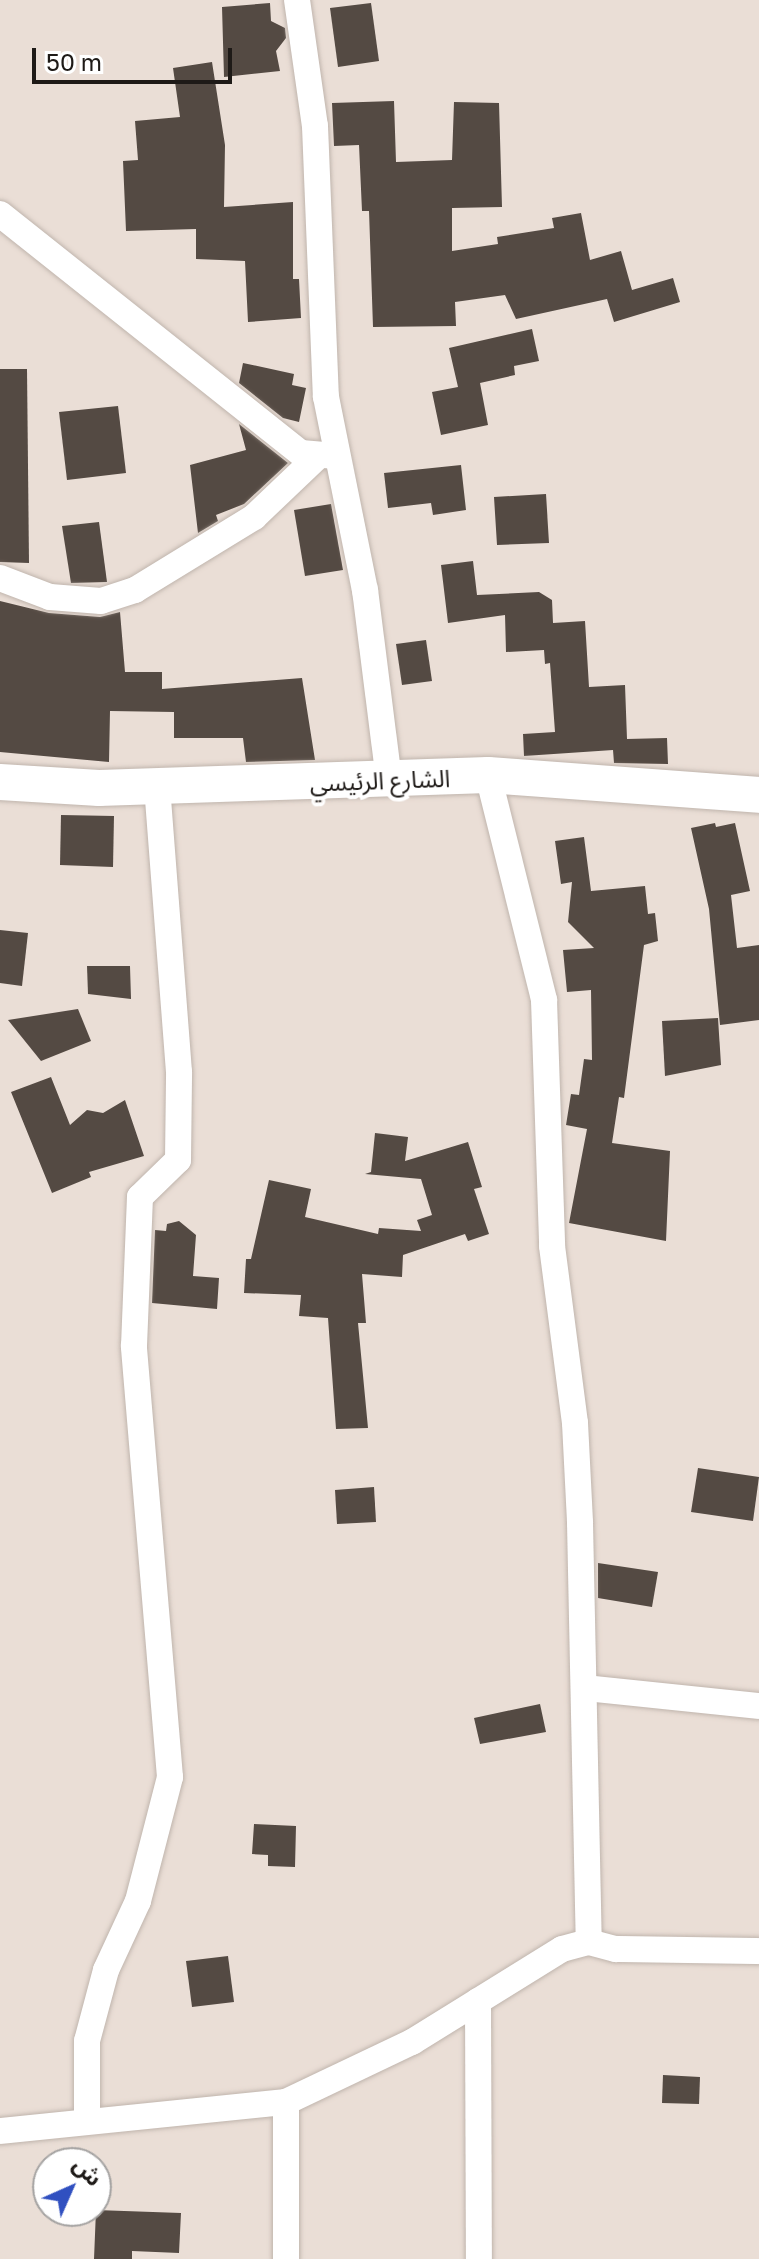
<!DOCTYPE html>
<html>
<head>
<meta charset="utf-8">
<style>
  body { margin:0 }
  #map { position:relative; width:759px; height:2259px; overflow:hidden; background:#eaded6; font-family:"Golos Text","Noto Sans Arabic",sans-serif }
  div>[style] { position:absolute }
  .building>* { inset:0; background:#544a43 }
  .roads { filter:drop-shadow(0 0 2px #c0b5ad) drop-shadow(0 0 2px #c0b5ad) }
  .street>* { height:26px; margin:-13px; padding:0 13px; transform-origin:13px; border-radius:13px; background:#fff }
  .secondary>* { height:36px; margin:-18px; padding:0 18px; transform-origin:18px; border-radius:18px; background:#fff }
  span { translate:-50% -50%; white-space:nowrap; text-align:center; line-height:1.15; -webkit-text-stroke:8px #fff; paint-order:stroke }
  .street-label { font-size:24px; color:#1e1a17 }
  .north { position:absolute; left:32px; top:2147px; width:80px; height:80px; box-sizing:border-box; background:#fff; border:2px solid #a5a3a2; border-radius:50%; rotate:45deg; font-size:22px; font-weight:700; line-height:32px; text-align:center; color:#1e1a17 }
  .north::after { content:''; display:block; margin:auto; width:28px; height:36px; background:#3050c0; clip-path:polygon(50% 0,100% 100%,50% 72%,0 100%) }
  .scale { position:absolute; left:32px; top:48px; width:200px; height:36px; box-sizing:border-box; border:4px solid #1e1a17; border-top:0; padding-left:10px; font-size:24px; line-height:28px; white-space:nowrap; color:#1e1a17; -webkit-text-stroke:6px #fff; paint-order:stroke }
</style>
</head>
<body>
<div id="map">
  <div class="building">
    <div style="clip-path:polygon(270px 3px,271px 21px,285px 28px,286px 38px,276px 51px,280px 71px,224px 77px,222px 7px)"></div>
    <div style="clip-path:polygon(371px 3px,379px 61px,338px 67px,330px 8px)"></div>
    <div style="clip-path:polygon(212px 62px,225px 145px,224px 207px,293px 202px,293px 279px,299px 279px,301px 318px,248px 322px,245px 261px,196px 259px,196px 229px,126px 231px,123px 161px,138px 160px,135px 121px,180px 117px,173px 68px)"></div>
    <div style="clip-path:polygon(394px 101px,396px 162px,452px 160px,454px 102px,499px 103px,502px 207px,452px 208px,452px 251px,498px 244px,497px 237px,554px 228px,552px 218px,581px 213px,590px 260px,621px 251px,632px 290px,673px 278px,680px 302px,614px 322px,607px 299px,516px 319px,505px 295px,455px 302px,456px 326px,373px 327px,369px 211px,362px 211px,359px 145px,334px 146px,332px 103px)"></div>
    <div style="clip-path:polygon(532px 329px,539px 361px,514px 366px,515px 375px,480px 383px,488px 425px,441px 435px,432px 392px,458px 387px,449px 348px)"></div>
    <div style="clip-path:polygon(243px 363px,294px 374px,292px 385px,306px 388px,299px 422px,283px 418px,239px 383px)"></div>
    <div style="clip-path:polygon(0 369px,27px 369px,29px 563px,0 562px)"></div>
    <div style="clip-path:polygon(118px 406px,126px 473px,67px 480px,59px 412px)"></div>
    <div style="clip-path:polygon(239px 424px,288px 463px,244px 504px,216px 515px,218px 521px,198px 533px,190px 465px,246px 450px)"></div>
    <div style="clip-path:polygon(461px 465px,466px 510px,433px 515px,431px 503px,388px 508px,384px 473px)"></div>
    <div style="clip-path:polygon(546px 494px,549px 543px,497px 545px,494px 497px)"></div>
    <div style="clip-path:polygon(331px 504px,343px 570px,305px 576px,294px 510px)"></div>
    <div style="clip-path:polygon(99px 522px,107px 582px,71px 583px,62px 526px)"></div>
    <div style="clip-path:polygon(473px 561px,477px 595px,539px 592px,552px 600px,553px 623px,585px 621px,589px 687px,625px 685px,627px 739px,667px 738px,668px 764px,614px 763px,613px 750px,524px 756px,523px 734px,555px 732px,550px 663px,545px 664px,544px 650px,506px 652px,505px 615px,448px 623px,441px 565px)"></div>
    <div style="clip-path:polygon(0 601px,49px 613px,100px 617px,120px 612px,125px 672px,162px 672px,162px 689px,302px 678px,315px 760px,246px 762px,243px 738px,174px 738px,174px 712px,110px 711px,109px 762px,0 752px)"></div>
    <div style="clip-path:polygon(426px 640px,432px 681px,402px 685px,396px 644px)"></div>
    <div style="clip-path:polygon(61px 815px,114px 816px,113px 867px,60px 865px)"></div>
    <div style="clip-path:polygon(715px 823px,716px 827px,735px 823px,750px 891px,731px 895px,737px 948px,759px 945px,759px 1020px,720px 1025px,709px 909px,691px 828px)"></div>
    <div style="clip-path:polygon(584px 837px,591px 891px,645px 886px,648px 914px,655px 913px,658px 941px,644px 945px,624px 1098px,619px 1097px,612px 1143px,670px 1151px,666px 1241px,569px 1223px,587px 1129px,566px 1125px,571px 1094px,579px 1095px,584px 1059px,592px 1060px,591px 990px,567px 992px,563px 950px,594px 948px,568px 922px,572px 882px,561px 884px,555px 841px)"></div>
    <div style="clip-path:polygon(0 930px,28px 933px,22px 986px,0 983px)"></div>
    <div style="clip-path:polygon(87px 966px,130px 966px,131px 999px,88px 994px)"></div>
    <div style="clip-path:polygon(78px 1009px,91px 1041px,41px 1061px,8px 1020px)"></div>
    <div style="clip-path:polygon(718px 1018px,721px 1065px,665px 1076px,662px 1021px)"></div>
    <div style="clip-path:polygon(51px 1077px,70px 1125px,87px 1110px,103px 1113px,125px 1100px,144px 1156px,89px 1172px,91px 1177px,52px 1193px,11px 1092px)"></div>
    <div style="clip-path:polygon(375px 1133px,408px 1137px,405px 1161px,468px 1142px,482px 1187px,474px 1189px,489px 1234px,468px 1241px,465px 1234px,403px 1255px,402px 1277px,362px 1274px,366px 1323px,358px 1323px,368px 1428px,336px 1429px,328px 1318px,299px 1316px,301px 1295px,244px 1293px,246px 1259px,251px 1259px,269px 1180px,311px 1189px,305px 1217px,378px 1234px,379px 1228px,421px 1231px,417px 1220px,432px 1215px,421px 1179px,365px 1174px,371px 1172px)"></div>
    <div style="clip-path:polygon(179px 1221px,196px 1235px,193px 1276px,219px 1278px,217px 1309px,152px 1303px,155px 1230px,166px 1231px,167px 1224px)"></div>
    <div style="clip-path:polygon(698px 1468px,759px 1477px,753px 1521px,691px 1512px)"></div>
    <div style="clip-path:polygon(374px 1487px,376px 1522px,337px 1524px,335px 1490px)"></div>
    <div style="clip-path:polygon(598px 1563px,658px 1572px,652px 1607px,598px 1598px)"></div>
    <div style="clip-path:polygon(540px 1704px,546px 1732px,480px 1744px,474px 1718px)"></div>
    <div style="clip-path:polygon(254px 1824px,296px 1826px,295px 1867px,268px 1866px,268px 1855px,252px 1854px)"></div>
    <div style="clip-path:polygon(228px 1956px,234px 2002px,192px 2007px,186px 1961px)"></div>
    <div style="clip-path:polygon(663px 2075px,700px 2077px,699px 2104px,662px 2103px)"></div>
    <div style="clip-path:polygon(96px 2210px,181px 2213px,179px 2253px,132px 2251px,132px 2259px,94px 2259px)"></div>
  </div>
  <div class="roads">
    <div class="street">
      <div style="left:297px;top:0;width:127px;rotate:81.9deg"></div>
      <div style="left:315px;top:126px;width:271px;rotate:87.7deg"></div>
      <div style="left:326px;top:397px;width:197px;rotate:78.6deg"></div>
      <div style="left:365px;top:590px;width:193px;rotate:82.8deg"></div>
      <div style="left:0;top:214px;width:384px;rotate:38.5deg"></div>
      <div style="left:301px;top:453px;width:35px;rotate:5deg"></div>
      <div style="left:0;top:578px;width:53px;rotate:20.8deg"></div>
      <div style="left:50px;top:597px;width:51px;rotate:4.5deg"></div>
      <div style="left:101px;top:601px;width:36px;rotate:-18deg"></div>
      <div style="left:135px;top:590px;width:140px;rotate:-31.5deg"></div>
      <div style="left:254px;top:517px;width:86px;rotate:-43.6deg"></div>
      <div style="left:488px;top:775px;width:232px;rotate:76deg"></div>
      <div style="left:544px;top:1000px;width:246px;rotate:88.1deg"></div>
      <div style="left:552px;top:1246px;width:178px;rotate:82.6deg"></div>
      <div style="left:575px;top:1423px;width:100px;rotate:87.1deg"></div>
      <div style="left:580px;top:1523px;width:419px;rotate:88.8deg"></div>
      <div style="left:585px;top:1688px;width:175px;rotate:5.9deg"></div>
      <div style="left:478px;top:2001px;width:258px;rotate:89.8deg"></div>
      <div style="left:286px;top:2102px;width:157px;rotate:90deg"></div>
      <div style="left:87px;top:2119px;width:78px;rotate:-90deg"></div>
      <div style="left:87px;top:2041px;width:73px;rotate:-75deg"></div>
      <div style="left:106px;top:1970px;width:76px;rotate:-65.1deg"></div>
      <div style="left:138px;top:1901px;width:128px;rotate:-75.5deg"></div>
      <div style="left:170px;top:1777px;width:433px;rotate:-94.8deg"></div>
      <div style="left:134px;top:1346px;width:149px;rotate:-87.7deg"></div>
      <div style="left:140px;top:1197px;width:53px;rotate:-44.2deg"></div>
      <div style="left:178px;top:1160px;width:88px;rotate:-89.3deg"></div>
      <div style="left:179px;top:1072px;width:287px;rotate:-94.4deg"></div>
      <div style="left:0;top:2131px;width:287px;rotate:-5.8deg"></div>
      <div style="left:286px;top:2102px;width:140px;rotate:-25.5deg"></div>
      <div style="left:412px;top:2042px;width:176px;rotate:-31.8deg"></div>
      <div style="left:562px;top:1949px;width:28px;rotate:-15deg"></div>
      <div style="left:589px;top:1942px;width:28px;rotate:15deg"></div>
      <div style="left:616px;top:1949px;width:143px;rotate:0.8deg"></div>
    </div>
    <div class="secondary">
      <div style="left:0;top:782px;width:99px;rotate:3.5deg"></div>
      <div style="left:99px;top:788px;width:389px;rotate:-1.9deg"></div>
      <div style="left:488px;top:775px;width:272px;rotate:4.2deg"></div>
    </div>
  </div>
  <div class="street-label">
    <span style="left:380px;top:780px;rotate:-2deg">الشارع الرئيسي</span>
  </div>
  <div class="north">ش</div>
  <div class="scale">50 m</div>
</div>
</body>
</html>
